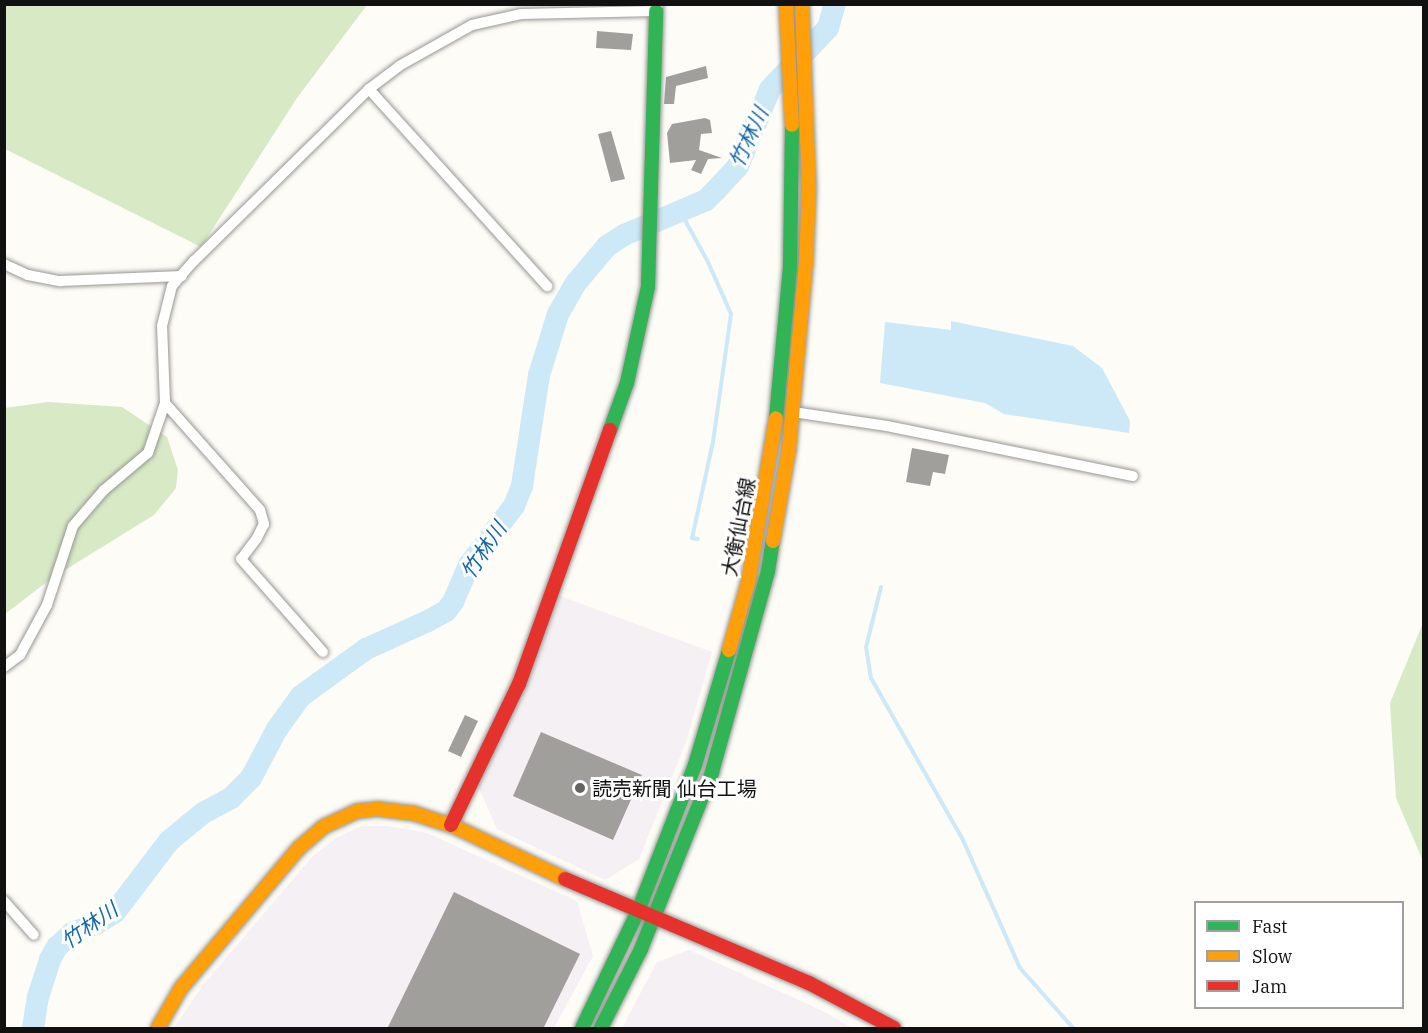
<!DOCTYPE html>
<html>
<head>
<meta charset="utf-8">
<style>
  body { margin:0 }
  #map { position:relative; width:1428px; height:1033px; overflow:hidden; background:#fdfcf7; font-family:"IBM Plex Serif","Noto Sans JP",serif }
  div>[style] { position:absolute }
  .industrial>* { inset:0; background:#f5f0f3 }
  .forest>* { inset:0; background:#d8eac5 }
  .water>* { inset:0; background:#cde8f7 }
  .stream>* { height:4px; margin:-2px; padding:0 2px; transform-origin:2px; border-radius:2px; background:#cde8f7 }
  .river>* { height:22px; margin:-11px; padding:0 11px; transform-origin:11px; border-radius:11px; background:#cde8f7 }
  .building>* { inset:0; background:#a19f9c }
  .roads { filter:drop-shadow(0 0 2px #979795) drop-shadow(0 0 2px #979795) }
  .street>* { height:10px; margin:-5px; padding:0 5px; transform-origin:5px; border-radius:5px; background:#fffffe }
  .fast>* { height:14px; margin:-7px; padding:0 7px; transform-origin:7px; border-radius:7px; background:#30b455 }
  .slow>* { height:14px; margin:-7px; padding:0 7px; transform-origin:7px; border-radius:7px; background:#ff9f0a }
  .jam>* { height:14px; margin:-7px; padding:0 7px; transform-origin:7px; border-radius:7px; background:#e5322d }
  .dots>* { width:16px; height:16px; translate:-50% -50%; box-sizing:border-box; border:3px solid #fff; border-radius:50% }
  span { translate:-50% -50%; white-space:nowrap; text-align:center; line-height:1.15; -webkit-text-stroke:6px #fff; paint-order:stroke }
  .street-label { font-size:20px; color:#111 }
  .poi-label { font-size:20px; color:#111 }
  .left { translate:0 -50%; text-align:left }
  .water-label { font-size:21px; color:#1768a6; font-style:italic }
  .frame { position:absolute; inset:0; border:6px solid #111; pointer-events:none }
  .legend { position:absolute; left:1194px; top:901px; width:210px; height:108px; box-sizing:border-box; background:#fff; border:2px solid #a0a0a0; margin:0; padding:8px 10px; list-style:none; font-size:18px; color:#111 }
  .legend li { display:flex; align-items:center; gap:12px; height:30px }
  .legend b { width:30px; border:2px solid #a0a0a0 }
</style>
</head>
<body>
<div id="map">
  <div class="industrial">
    <div style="clip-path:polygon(560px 596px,712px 652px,686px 742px,639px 859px,605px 880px,497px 829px,478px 786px,528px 684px)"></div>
    <div style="clip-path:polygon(362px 826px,387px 826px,427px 833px,577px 901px,593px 956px,554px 1028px,174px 1028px,203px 985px,311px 858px,336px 838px)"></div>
    <div style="clip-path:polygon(689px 950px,827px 1013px,852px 1028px,622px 1028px,657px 962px)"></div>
  </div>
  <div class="forest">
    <div style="clip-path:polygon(5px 5px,367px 5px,297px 98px,201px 247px,5px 149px)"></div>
    <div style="clip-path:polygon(48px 402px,122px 407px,167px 437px,178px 470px,176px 488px,154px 515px,52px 578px,5px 614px,5px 408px)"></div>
    <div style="clip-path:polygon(1423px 623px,1424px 624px,1423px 861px,1396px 798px,1390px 703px)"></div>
  </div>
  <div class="water">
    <div style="clip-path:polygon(951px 321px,1073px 346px,1102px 368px,1130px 421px,1129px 433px,1004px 414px,985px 403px,880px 383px,885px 322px,951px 330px)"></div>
  </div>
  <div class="stream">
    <div style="left:681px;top:213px;width:56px;rotate:61.1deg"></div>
    <div style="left:708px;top:262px;width:57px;rotate:66.1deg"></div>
    <div style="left:731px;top:314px;width:129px;rotate:98deg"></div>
    <div style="left:713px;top:442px;width:98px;rotate:102.3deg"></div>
    <div style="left:692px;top:538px;width:6px;rotate:9deg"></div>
    <div style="left:881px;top:587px;width:62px;rotate:104deg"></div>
    <div style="left:866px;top:647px;width:31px;rotate:81deg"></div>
    <div style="left:871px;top:678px;width:186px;rotate:60.4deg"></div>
    <div style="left:963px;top:840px;width:140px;rotate:66deg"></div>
    <div style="left:1020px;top:968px;width:80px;rotate:48.5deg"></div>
  </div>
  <div class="river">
    <div style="left:33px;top:1028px;width:31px;rotate:-81deg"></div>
    <div style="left:38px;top:997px;width:40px;rotate:-72deg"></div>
    <div style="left:50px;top:959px;width:14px;rotate:-60deg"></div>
    <div style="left:57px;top:947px;width:21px;rotate:-43deg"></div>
    <div style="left:72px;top:933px;width:26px;rotate:-21deg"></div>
    <div style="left:96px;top:924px;width:22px;rotate:-32deg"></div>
    <div style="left:115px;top:912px;width:89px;rotate:-52.7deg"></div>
    <div style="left:169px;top:841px;width:44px;rotate:-39.5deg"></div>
    <div style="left:203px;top:813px;width:32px;rotate:-28deg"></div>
    <div style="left:231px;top:798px;width:28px;rotate:-45deg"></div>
    <div style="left:251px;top:778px;width:55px;rotate:-62deg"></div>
    <div style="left:277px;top:729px;width:41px;rotate:-54deg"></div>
    <div style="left:301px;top:696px;width:80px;rotate:-35.9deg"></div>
    <div style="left:366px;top:649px;width:68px;rotate:-24.3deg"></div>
    <div style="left:428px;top:621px;width:21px;rotate:-29deg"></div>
    <div style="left:446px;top:611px;width:11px;rotate:-52deg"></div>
    <div style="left:453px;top:602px;width:40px;rotate:-66.6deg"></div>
    <div style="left:469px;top:565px;width:74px;rotate:-52.7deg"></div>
    <div style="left:514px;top:506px;width:22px;rotate:-68deg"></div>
    <div style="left:522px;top:486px;width:112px;rotate:-81.3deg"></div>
    <div style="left:539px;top:375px;width:64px;rotate:-72.7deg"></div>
    <div style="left:558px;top:314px;width:36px;rotate:-60deg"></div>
    <div style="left:576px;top:283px;width:48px;rotate:-50deg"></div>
    <div style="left:607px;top:246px;width:20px;rotate:-33deg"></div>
    <div style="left:624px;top:235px;width:89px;rotate:-23.1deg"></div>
    <div style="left:706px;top:200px;width:13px;rotate:-45deg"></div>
    <div style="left:715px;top:191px;width:34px;rotate:-47deg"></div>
    <div style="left:738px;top:166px;width:83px;rotate:-67.4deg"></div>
    <div style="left:770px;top:89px;width:84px;rotate:-46.4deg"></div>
    <div style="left:828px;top:28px;width:25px;rotate:-74deg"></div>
  </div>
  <div class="building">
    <div style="clip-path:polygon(597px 31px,633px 34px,631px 50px,596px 48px)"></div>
    <div style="clip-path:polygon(706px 66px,708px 78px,676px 86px,674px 104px,664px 104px,666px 77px)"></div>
    <div style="clip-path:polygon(705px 118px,710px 120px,712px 133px,701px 134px,699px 150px,722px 158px,708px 159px,701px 174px,691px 170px,696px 160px,670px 163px,667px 133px,672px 124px)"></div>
    <div style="clip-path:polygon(611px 131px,625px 179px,611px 182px,598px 134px)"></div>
    <div style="clip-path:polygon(912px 448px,949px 455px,945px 474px,933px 472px,930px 486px,906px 482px)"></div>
    <div style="clip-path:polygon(465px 715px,478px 721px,461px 757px,448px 751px)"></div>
    <div style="clip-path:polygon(541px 732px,642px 775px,613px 840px,513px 796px)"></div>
    <div style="clip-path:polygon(454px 892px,580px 954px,543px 1029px,387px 1029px)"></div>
  </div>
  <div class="roads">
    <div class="street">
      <div style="left:369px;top:89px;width:266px;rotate:47.9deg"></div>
      <div style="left:4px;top:264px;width:26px;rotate:25deg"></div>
      <div style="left:28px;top:275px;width:33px;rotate:11deg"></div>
      <div style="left:60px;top:281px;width:122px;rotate:-2.3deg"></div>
      <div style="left:165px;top:403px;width:143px;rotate:48.4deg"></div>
      <div style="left:260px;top:510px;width:15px;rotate:74deg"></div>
      <div style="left:264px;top:524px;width:16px;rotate:117deg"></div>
      <div style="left:257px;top:538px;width:26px;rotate:127deg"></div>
      <div style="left:241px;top:559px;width:124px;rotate:48.6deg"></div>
      <div style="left:793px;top:412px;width:95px;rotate:8.5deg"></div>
      <div style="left:887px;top:426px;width:251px;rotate:11.5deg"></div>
      <div style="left:4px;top:667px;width:20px;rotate:-37deg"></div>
      <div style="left:20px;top:655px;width:57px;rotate:-61.6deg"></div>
      <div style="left:47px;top:605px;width:83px;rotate:-71.8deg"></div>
      <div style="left:73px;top:526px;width:48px;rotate:-49.3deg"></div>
      <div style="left:104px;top:490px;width:57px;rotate:-40.1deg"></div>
      <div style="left:148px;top:453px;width:53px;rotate:-71.2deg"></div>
      <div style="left:165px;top:403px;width:77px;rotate:-92.2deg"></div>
      <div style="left:162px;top:326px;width:41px;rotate:-76deg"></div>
      <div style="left:172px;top:286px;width:33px;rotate:-49deg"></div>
      <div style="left:194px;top:261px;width:245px;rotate:-44.5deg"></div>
      <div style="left:369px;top:89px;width:38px;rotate:-37deg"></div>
      <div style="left:399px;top:66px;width:84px;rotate:-29.3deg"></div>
      <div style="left:472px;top:25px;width:50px;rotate:-12.7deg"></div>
      <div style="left:521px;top:14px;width:135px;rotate:-1.3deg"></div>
      <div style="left:656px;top:11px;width:7px;rotate:-74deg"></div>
      <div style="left:4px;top:901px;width:45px;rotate:48.6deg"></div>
    </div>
    <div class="fast">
      <div style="left:776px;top:418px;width:151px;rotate:-84.7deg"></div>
      <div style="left:790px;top:268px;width:143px;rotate:-89.2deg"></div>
      <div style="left:610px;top:430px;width:50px;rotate:-70.1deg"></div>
      <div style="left:627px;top:383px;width:98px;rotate:-77.7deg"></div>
      <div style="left:648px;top:287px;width:276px;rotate:-88.3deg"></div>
      <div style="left:582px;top:1028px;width:130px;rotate:-64.4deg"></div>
      <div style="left:638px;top:911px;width:157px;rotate:-68.7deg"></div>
      <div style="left:695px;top:765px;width:120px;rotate:-73.5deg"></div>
      <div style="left:601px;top:1028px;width:89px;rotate:-63.1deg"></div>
      <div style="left:641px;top:949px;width:191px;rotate:-68.1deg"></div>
      <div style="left:712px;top:772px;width:209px;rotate:-74.4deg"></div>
      <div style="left:768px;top:571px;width:30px;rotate:-81deg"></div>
    </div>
    <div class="slow">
      <div style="left:786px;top:4px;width:121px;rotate:87.2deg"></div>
      <div style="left:773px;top:541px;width:93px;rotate:-80.1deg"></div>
      <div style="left:789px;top:449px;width:187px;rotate:-84.8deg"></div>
      <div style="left:806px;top:263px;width:75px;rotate:-87.7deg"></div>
      <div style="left:809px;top:188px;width:184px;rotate:-92.2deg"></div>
      <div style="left:729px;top:650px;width:70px;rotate:-74.2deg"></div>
      <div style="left:748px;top:583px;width:167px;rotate:-80.4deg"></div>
      <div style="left:158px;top:1028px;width:46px;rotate:-60.1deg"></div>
      <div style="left:181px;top:988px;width:183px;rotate:-49.9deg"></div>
      <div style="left:299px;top:848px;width:32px;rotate:-41deg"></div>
      <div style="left:323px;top:827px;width:38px;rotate:-25deg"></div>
      <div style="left:358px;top:811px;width:20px;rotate:-6deg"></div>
      <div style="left:378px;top:809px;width:35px;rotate:7deg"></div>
      <div style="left:413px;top:813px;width:40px;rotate:18deg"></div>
      <div style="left:451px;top:825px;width:126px;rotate:25.3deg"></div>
    </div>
    <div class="jam">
      <div style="left:451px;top:825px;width:157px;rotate:-64.3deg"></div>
      <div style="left:519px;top:684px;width:270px;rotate:-70.3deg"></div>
      <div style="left:565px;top:879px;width:265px;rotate:23.1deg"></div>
      <div style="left:809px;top:983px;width:96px;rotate:27.9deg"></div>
    </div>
  </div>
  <div class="dots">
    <div style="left:580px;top:788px;background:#646362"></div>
  </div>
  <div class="street-label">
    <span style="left:738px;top:527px;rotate:-79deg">大衡仙台線</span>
  </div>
  <div class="poi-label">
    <span class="left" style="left:592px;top:788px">読売新聞 仙台工場</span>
  </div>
  <div class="water-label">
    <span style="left:748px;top:137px;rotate:-65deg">竹林川</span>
    <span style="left:483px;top:550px;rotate:-56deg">竹林川</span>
    <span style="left:89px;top:925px;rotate:-35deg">竹林川</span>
  </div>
  <div class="frame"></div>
  <ul class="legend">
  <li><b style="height:8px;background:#30b455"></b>Fast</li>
  <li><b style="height:8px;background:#ff9f0a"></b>Slow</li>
  <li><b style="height:8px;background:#e5322d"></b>Jam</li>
  </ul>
</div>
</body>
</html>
